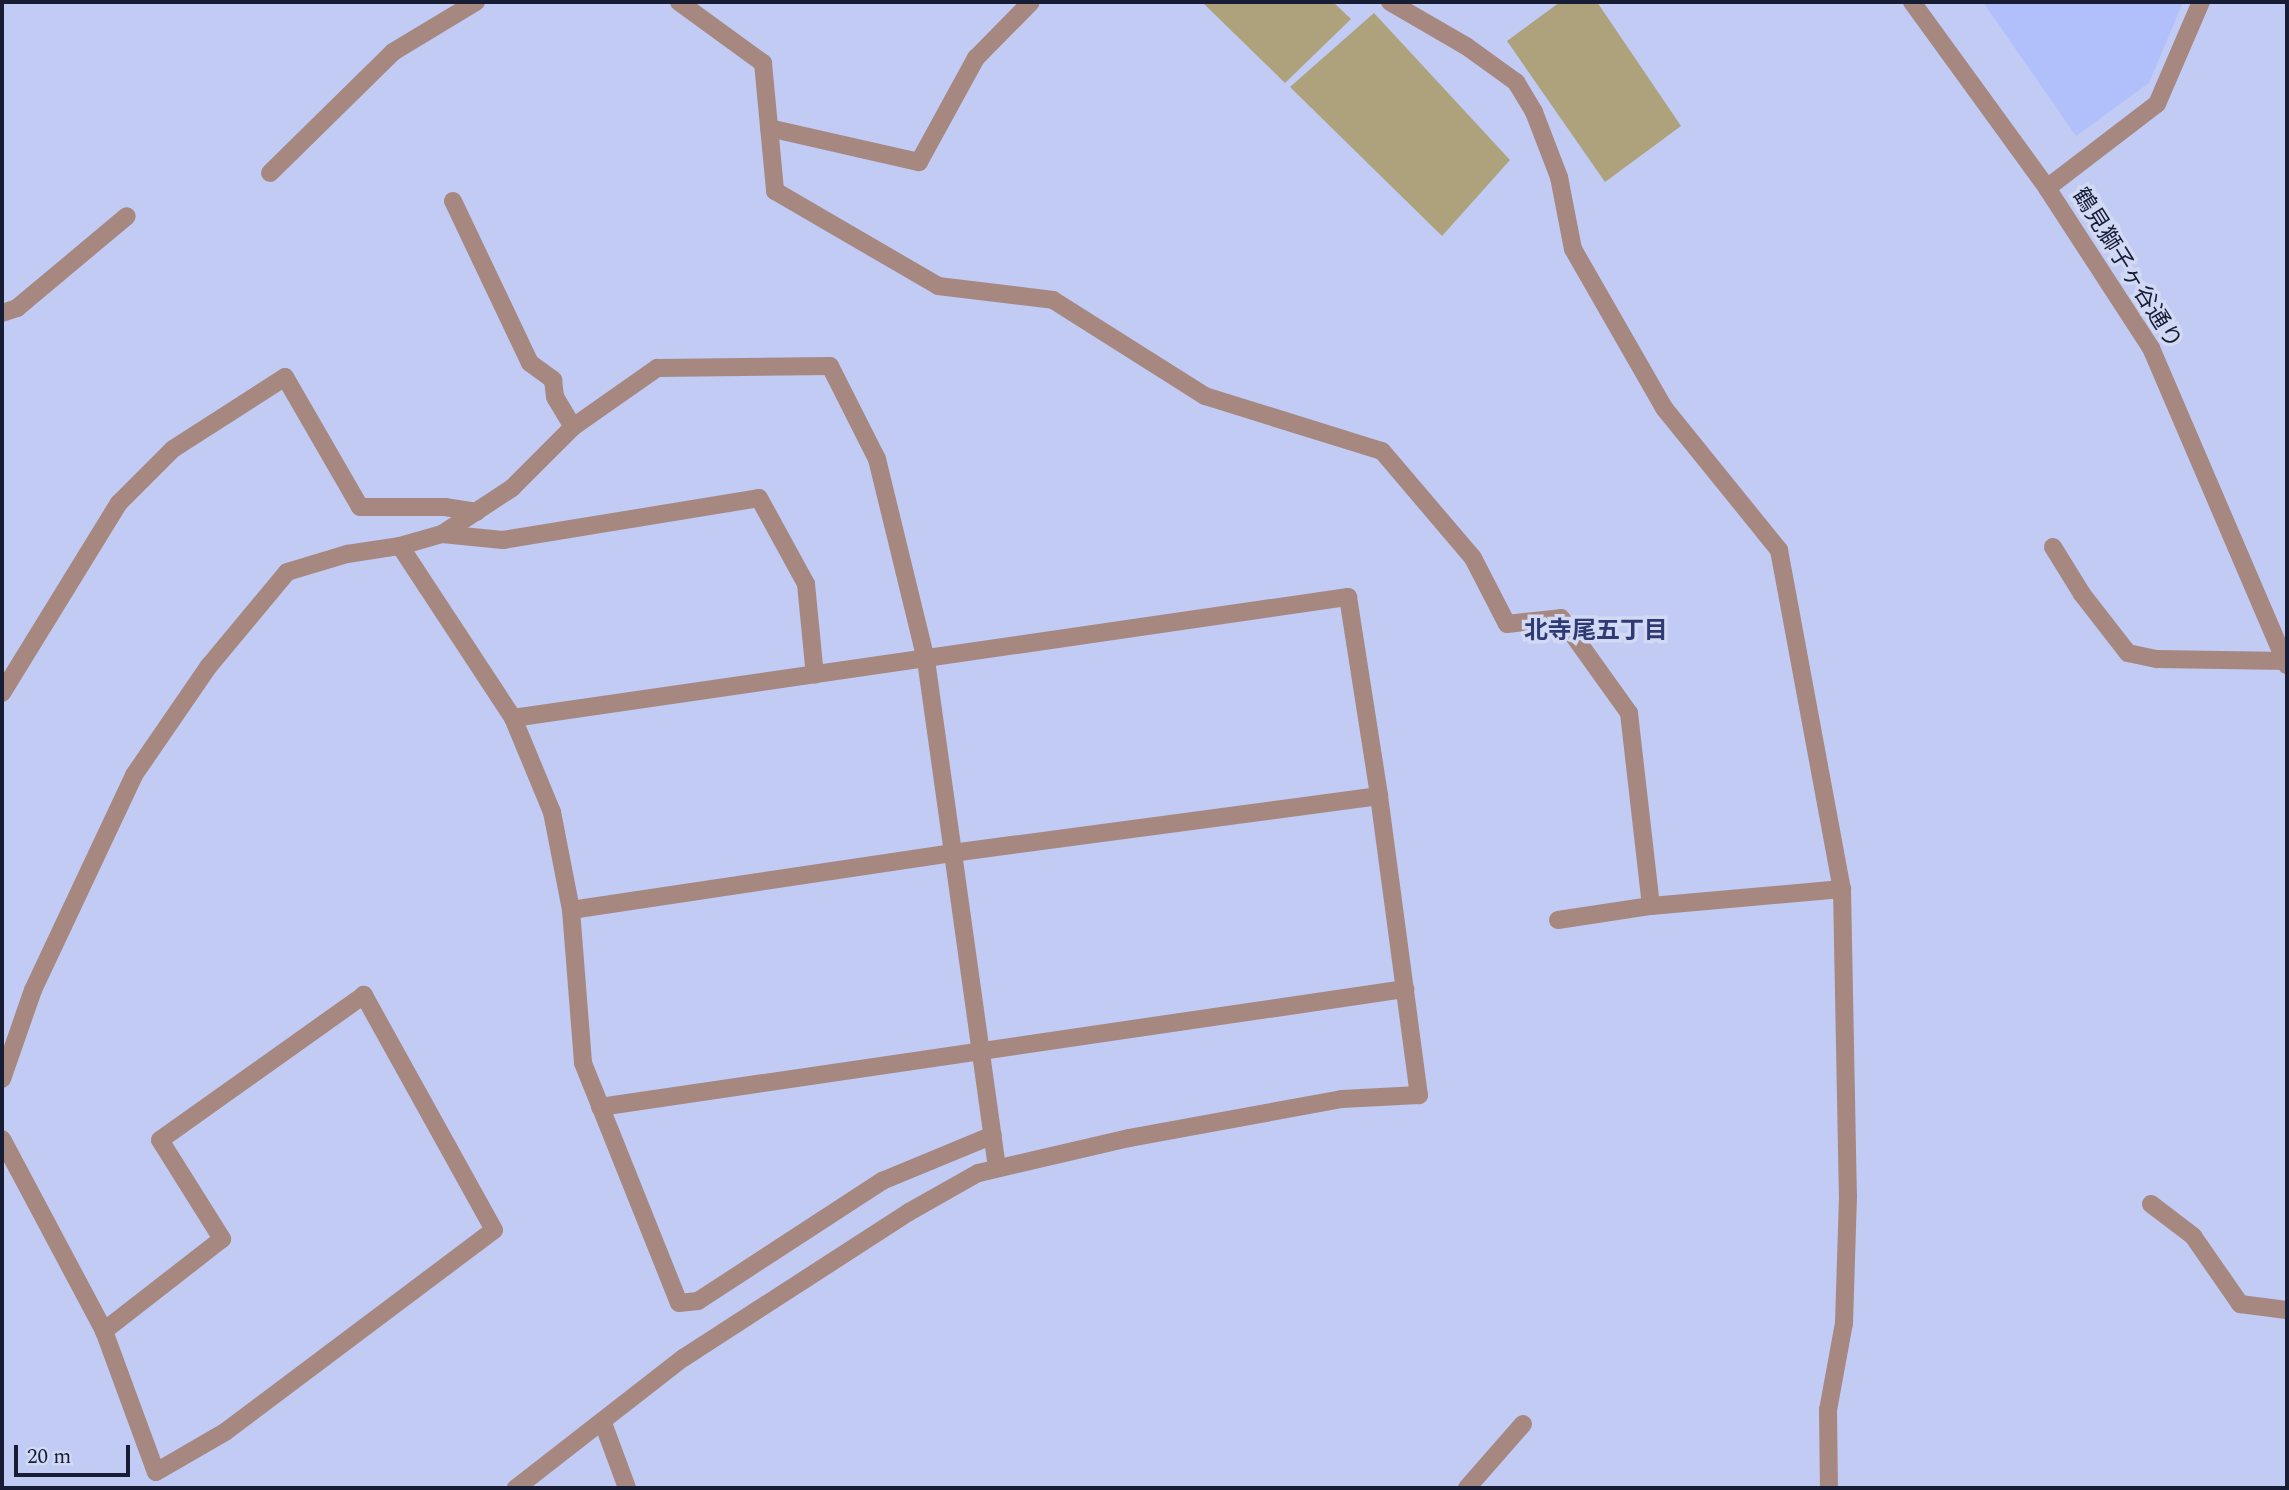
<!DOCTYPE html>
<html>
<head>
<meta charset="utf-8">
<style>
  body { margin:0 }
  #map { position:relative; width:2289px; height:1490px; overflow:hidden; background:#c1cbf3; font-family:Spectral,"Noto Sans JP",serif }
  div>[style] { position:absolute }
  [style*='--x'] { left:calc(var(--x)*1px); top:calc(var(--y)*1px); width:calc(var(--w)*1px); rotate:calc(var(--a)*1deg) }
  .built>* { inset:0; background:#b1c0fa }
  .green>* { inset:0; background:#ada27b }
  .minor>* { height:18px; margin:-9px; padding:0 9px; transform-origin:9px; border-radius:9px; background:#a68881 }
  span { translate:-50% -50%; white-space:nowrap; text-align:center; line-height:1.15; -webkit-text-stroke:7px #d2d9f4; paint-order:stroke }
  .street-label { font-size:23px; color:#181d36 }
  .neighbourhood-label { font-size:24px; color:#303a72; font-weight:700 }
  .frame { position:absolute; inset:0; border:4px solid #181d36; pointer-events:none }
  .scale { position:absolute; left:14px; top:1445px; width:116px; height:32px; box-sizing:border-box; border:4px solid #181d36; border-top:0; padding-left:9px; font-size:21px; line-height:24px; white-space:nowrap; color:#181d36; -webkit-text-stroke:5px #d2d9f4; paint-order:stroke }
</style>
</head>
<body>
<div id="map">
  <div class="built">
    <div style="clip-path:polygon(1983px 2px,2183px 2px,2149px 83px,2076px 136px)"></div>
  </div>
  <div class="green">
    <div style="clip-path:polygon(1202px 2px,1333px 2px,1351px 19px,1285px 83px)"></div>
    <div style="clip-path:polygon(1560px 2px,1597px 2px,1681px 126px,1605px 182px,1507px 41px)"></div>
    <div style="clip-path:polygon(1374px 13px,1510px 160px,1442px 236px,1290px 87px)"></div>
  </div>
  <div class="minor">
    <div style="--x:679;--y:2;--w:104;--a:36"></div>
    <div style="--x:763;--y:63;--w:129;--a:84.6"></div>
    <div style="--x:775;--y:191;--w:189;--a:30.2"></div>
    <div style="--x:938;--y:286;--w:116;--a:6.9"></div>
    <div style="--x:1053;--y:300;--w:180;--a:32.3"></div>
    <div style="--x:1205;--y:396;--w:185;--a:17.3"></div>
    <div style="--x:1382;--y:451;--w:140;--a:49.6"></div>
    <div style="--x:1473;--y:558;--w:74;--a:62.7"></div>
    <div style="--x:1507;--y:624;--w:54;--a:-6.3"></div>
    <div style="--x:1561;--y:618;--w:117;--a:54.4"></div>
    <div style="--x:1629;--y:713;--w:194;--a:83.5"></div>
    <div style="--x:1390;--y:2;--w:88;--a:30.1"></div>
    <div style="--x:1466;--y:46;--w:62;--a:35.8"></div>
    <div style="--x:1516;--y:82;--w:35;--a:59"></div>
    <div style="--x:1534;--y:112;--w:70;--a:69"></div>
    <div style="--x:1559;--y:177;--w:73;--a:79"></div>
    <div style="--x:1573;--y:249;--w:183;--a:60.2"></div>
    <div style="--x:1664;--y:408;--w:183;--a:51"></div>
    <div style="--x:1779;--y:550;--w:345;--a:79.5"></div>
    <div style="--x:1842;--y:889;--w:307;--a:88.9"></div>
    <div style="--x:1848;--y:1196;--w:127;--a:91.8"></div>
    <div style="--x:1844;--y:1323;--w:88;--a:100.4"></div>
    <div style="--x:1828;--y:1410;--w:78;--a:89.3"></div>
    <div style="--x:1912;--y:2;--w:230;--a:54"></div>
    <div style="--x:2047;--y:188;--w:191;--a:57"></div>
    <div style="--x:2151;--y:348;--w:345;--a:66.8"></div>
    <div style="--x:769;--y:128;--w:154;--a:12.8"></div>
    <div style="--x:919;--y:162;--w:119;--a:-61.3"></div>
    <div style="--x:976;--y:58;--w:78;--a:-45.5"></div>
    <div style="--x:270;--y:173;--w:173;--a:-44.5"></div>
    <div style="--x:393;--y:52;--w:97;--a:-31.1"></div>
    <div style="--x:2047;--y:188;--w:138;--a:-37.4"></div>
    <div style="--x:2157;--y:104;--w:111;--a:-66.7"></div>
    <div style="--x:453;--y:201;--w:179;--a:64.6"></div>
    <div style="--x:530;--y:363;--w:29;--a:36"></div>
    <div style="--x:553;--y:380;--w:17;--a:83"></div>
    <div style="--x:555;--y:397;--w:35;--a:59"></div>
    <div style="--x:2;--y:313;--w:16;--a:-18"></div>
    <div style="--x:17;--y:308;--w:143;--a:-39.9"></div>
    <div style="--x:442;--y:534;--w:61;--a:5.6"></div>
    <div style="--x:503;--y:540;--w:259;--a:-9.3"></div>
    <div style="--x:759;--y:498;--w:98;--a:61.3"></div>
    <div style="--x:806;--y:584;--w:91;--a:84.4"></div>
    <div style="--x:400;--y:546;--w:206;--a:56.7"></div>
    <div style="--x:513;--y:718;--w:102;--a:67.5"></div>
    <div style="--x:552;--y:812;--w:100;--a:79"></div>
    <div style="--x:571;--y:910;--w:153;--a:85.5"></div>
    <div style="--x:583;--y:1063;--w:258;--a:68.2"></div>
    <div style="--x:679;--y:1303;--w:19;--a:-6"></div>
    <div style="--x:698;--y:1301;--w:220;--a:-33.1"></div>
    <div style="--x:882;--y:1181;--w:120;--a:-22.5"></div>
    <div style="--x:2053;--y:547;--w:55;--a:58.3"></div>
    <div style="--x:2082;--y:594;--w:75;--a:52.1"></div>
    <div style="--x:2128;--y:653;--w:30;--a:12"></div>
    <div style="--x:2157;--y:659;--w:130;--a:0.9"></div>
    <div style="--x:2;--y:693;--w:223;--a:-58.4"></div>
    <div style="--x:119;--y:503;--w:76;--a:-45"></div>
    <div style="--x:173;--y:449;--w:133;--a:-32.7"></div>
    <div style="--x:285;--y:377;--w:150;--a:60"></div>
    <div style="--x:360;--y:507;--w:85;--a:0"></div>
    <div style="--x:445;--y:507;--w:32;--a:9"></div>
    <div style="--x:513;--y:718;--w:844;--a:-8.25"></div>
    <div style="--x:1348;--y:597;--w:201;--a:81.1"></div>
    <div style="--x:1379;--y:796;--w:302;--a:82.4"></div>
    <div style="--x:1419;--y:1095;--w:77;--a:177"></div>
    <div style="--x:1342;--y:1099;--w:217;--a:169.6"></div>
    <div style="--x:1129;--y:1138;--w:155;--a:166.9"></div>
    <div style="--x:978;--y:1173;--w:79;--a:150.5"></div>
    <div style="--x:909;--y:1212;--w:269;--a:147.1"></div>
    <div style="--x:683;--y:1358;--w:212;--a:142.1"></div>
    <div style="--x:571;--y:910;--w:385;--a:-8.5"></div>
    <div style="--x:952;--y:853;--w:431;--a:-7.6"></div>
    <div style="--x:1558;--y:920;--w:94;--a:-8.6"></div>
    <div style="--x:1651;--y:906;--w:192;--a:-5.1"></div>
    <div style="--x:2;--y:1079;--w:94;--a:-70.8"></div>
    <div style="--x:33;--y:990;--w:238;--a:-64.8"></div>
    <div style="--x:134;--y:775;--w:132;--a:-55.5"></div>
    <div style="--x:209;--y:666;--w:122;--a:-50.3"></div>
    <div style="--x:287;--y:572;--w:63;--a:-16.7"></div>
    <div style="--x:347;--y:554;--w:54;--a:-8.6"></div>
    <div style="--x:400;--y:546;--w:44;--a:-15.9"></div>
    <div style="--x:442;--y:534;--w:84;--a:-33.3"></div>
    <div style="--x:512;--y:488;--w:86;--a:-45"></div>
    <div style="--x:573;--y:427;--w:103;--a:-35.1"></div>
    <div style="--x:657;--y:368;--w:173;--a:-0.7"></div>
    <div style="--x:830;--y:366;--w:104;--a:63.2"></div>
    <div style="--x:877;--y:459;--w:207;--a:76.3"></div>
    <div style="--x:926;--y:660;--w:513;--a:82.04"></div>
    <div style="--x:600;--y:1107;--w:814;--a:-8.34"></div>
    <div style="--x:2;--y:1139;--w:217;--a:62"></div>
    <div style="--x:104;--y:1331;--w:150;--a:69.8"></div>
    <div style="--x:156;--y:1472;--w:80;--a:-30.1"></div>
    <div style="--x:225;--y:1432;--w:336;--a:-36.9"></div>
    <div style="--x:494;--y:1230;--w:269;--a:-119"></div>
    <div style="--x:364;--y:995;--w:250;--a:144.6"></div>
    <div style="--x:160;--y:1140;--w:117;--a:57.9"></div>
    <div style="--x:222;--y:1239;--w:150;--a:142.1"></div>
    <div style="--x:2151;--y:1204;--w:53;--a:37.3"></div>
    <div style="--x:2193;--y:1236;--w:83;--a:55.3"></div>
    <div style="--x:2240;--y:1304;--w:47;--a:7.3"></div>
    <div style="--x:603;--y:1423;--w:69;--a:69.7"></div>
    <div style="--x:1467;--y:1488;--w:85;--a:-48.8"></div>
  </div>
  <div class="street-label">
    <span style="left:2126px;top:269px;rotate:58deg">鶴見獅子ヶ谷通り</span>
  </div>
  <div class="neighbourhood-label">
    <span style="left:1596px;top:632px">北寺尾五丁目</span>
  </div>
  <div class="frame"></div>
  <div class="scale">20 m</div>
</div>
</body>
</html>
